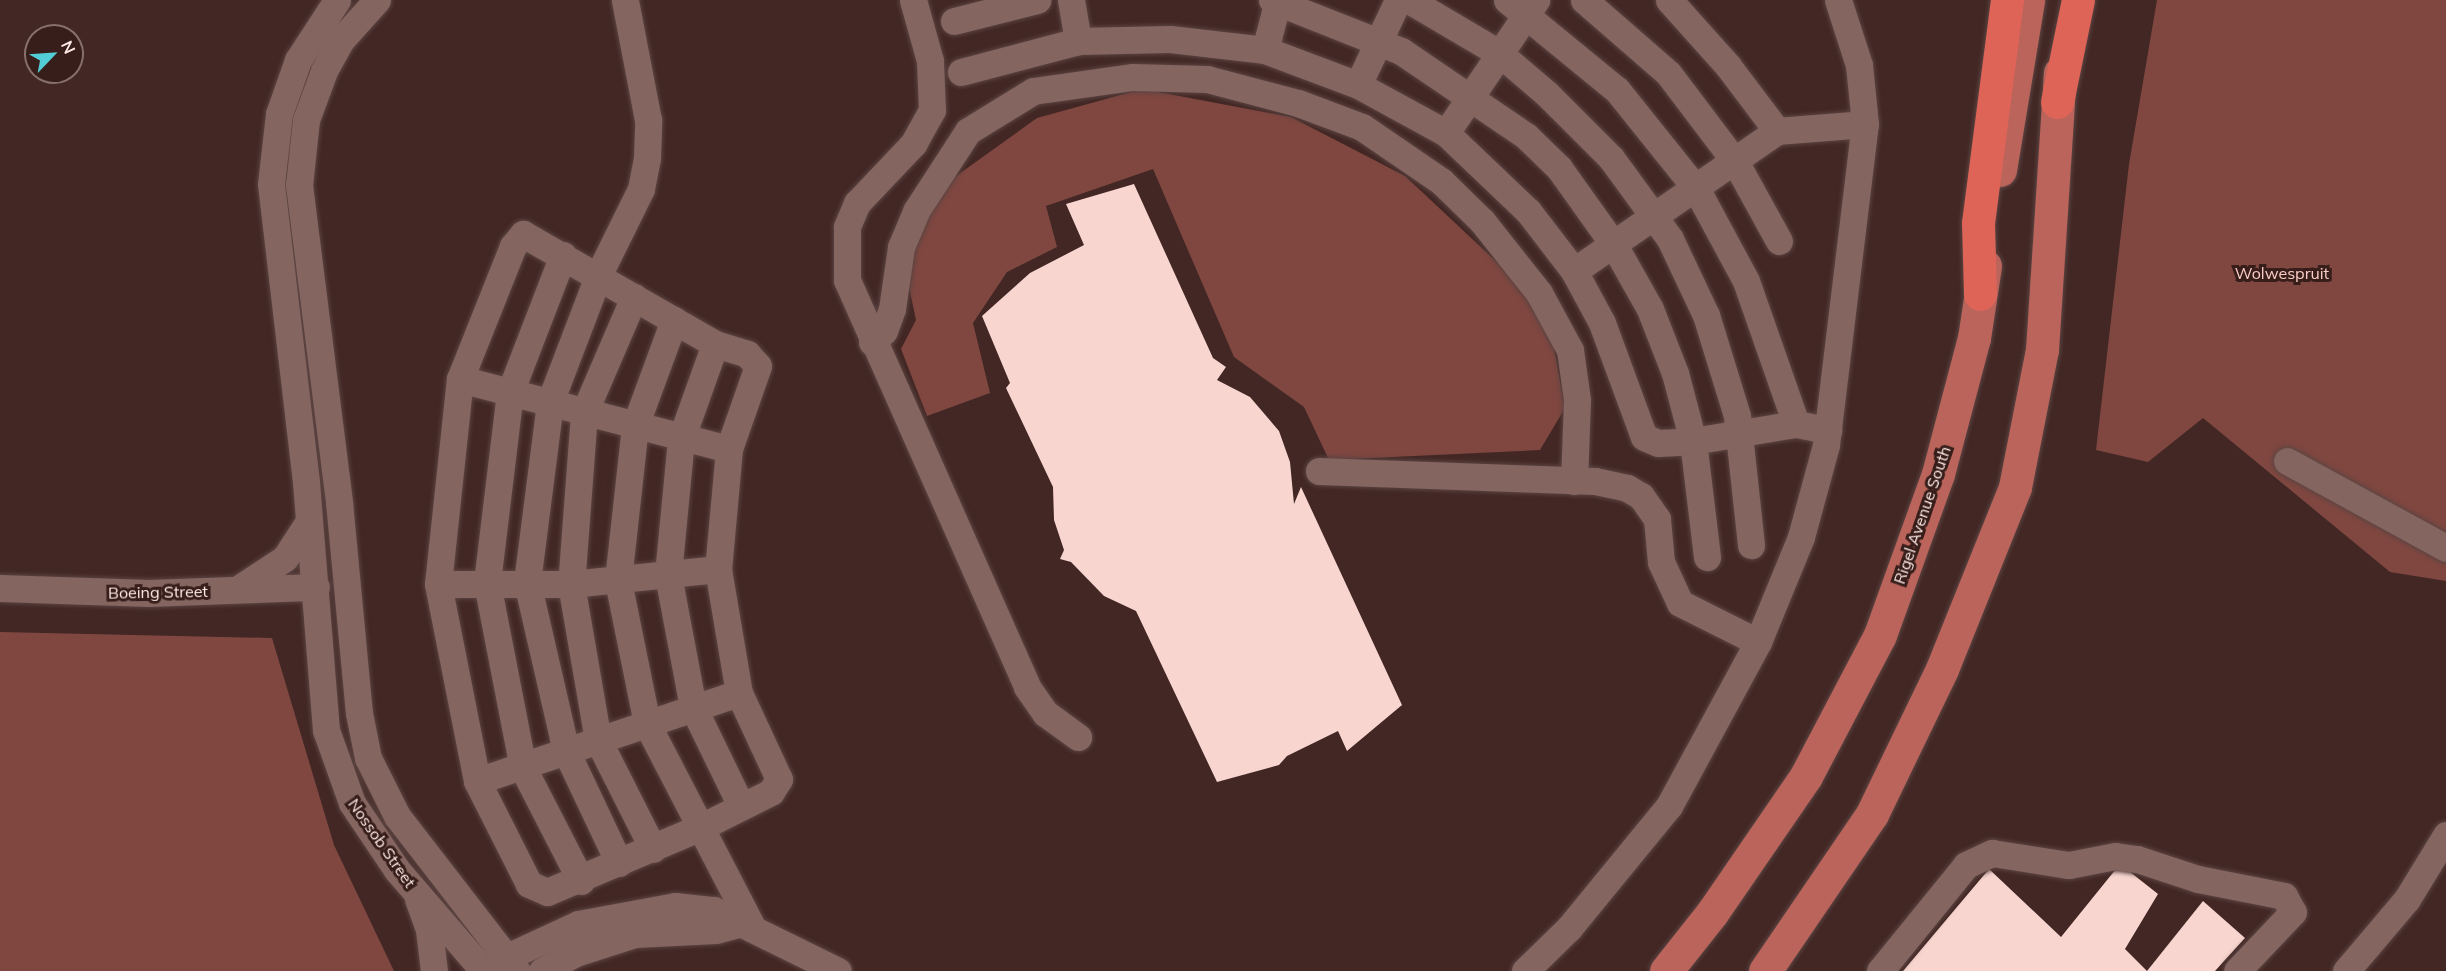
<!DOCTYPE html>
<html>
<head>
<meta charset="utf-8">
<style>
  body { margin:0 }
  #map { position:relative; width:2446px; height:971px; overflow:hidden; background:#422724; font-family:Mulish,sans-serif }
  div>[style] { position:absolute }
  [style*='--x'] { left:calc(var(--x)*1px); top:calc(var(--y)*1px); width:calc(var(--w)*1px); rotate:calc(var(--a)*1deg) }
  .green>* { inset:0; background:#7f4740 }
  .building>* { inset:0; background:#f8d5cf }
  .roads { filter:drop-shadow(0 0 2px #5b4442) drop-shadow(0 0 2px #5b4442) }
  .minor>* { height:27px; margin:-13.5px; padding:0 13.5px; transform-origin:13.5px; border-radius:13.5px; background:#846560 }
  .major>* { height:33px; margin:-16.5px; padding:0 16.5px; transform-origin:16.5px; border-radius:16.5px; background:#ba645b }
  .highway>* { height:33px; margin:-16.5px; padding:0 16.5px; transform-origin:16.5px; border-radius:16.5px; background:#de6458 }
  span { translate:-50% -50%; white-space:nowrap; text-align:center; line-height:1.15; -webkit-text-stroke:6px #381e1a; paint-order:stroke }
  .park-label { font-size:16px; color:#facdc6 }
  .street-label { font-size:16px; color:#feebe8 }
  .north { position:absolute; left:24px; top:24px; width:60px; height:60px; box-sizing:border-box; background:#381e1a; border:2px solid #87706c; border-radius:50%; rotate:65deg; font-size:16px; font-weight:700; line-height:24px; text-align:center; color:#feebe8 }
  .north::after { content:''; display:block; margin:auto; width:21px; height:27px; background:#52ccd5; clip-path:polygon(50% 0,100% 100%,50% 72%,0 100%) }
</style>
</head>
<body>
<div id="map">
  <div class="green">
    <div style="clip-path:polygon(2157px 0,2446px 0,2446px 581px,2390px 572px,2203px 418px,2148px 462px,2096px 450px,2129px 164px)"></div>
    <div style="clip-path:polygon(1142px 89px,1291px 117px,1405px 176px,1515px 279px,1551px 332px,1565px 408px,1540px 450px,1329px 460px,1304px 407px,1234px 357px,1153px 169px,1046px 206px,1057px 247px,1007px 272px,973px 323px,990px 393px,927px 416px,901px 349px,916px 320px,903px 259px,952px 179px,1037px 118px)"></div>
    <div style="clip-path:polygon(0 632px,272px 638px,334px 845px,394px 971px,0 971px)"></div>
  </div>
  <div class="building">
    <div style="clip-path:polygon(1134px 184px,1213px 358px,1226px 367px,1217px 380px,1250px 397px,1279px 431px,1290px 462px,1294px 504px,1301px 487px,1402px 705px,1347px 751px,1338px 731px,1287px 756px,1279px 765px,1217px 782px,1136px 611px,1104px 596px,1071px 562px,1060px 559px,1064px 550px,1054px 520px,1053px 487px,1006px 388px,1010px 383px,982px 316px,1030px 273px,1084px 245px,1066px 204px)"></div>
    <div style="clip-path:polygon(2120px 864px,2158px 894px,2125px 949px,2147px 971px,1903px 971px,1989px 869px,2061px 937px)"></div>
    <div style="clip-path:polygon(2203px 901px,2245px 938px,2215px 971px,2147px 971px)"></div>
  </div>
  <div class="roads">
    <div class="minor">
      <div style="--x:337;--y:0;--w:72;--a:123"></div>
      <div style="--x:298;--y:60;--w:57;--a:109.4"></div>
      <div style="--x:279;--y:114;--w:70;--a:96.5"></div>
      <div style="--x:271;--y:184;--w:300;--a:83.3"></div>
      <div style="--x:306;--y:482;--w:249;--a:85.4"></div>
      <div style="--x:326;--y:730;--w:77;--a:70.4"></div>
      <div style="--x:352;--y:803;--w:81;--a:56.1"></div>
      <div style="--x:397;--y:870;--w:133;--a:49.3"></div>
      <div style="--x:377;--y:0;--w:54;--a:132"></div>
      <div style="--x:341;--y:40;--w:35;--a:119"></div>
      <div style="--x:324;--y:71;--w:52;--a:110.2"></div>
      <div style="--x:306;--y:120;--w:65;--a:96.1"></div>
      <div style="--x:299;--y:185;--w:320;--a:82.8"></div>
      <div style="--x:339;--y:502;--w:212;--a:84.6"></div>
      <div style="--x:359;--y:713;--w:46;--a:78.7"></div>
      <div style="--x:368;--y:758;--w:65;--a:63.4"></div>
      <div style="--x:397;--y:816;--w:196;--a:52.3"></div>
      <div style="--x:913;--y:0;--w:63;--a:74.4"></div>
      <div style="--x:930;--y:61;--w:49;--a:87.7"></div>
      <div style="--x:932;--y:110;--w:38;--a:119"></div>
      <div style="--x:914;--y:143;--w:83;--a:133.5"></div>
      <div style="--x:857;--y:203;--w:26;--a:113"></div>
      <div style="--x:847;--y:227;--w:53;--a:90"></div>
      <div style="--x:847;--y:280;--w:445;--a:66.1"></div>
      <div style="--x:1027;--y:687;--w:32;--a:55"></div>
      <div style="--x:1045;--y:713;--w:41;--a:36"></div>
      <div style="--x:1071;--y:0;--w:42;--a:80.3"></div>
      <div style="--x:1272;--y:0;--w:139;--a:21.6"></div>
      <div style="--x:1401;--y:51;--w:151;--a:34.2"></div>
      <div style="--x:1526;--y:136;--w:46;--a:44.1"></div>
      <div style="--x:1559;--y:168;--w:95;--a:54.5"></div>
      <div style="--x:1614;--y:245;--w:73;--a:60.6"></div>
      <div style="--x:1650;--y:309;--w:69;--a:68.7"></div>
      <div style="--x:1675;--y:373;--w:70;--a:75.2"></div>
      <div style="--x:1693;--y:441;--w:117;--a:83.1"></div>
      <div style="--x:1409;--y:0;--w:104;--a:30.5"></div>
      <div style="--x:1499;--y:53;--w:62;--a:40.4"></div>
      <div style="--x:1546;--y:93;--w:92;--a:45"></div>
      <div style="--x:1611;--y:158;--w:100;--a:53.9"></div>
      <div style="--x:1670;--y:239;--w:84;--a:64.7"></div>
      <div style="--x:1706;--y:315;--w:106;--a:72.9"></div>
      <div style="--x:1737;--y:416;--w:130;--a:83.8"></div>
      <div style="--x:1507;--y:0;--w:142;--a:39.3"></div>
      <div style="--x:1617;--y:90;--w:128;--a:51.3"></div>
      <div style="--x:1697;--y:190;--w:103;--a:61.7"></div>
      <div style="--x:1746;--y:281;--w:151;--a:70.7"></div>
      <div style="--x:1584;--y:0;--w:111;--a:41"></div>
      <div style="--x:1668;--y:73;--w:113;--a:52.9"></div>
      <div style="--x:1736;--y:163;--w:89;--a:61.1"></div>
      <div style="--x:1669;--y:0;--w:89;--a:48.2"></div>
      <div style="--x:1728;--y:66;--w:81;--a:53"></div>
      <div style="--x:954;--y:21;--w:86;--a:-14.2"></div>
      <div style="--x:1265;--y:50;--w:52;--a:-75.4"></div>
      <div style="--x:961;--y:72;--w:121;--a:-14.8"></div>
      <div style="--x:1078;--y:41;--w:92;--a:-1.2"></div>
      <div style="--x:1170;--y:39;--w:96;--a:6.6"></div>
      <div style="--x:1265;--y:50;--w:99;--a:20.6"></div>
      <div style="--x:1358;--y:85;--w:100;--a:28.6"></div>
      <div style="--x:1446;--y:133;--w:113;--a:43.6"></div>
      <div style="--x:1528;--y:211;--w:76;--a:52.5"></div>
      <div style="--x:1574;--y:271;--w:59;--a:61.7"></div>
      <div style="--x:1602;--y:323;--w:121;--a:69.8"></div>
      <div style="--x:1644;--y:437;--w:15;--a:23"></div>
      <div style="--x:1658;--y:443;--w:35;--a:-3"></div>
      <div style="--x:1693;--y:441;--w:104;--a:-9.4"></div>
      <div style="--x:1796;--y:424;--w:33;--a:11"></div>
      <div style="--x:1358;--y:85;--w:94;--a:-64.8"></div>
      <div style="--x:1446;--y:133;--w:161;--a:-55.9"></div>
      <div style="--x:523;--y:234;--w:221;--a:29.8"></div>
      <div style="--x:715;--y:344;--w:34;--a:17"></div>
      <div style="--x:747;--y:354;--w:16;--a:47"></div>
      <div style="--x:758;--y:366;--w:88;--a:109.3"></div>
      <div style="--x:729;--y:449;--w:121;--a:95.2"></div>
      <div style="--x:718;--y:569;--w:126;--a:80.4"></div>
      <div style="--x:739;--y:693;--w:95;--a:65.1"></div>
      <div style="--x:779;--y:779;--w:15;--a:122"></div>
      <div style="--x:771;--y:792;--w:78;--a:153.4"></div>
      <div style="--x:701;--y:827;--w:167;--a:157.1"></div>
      <div style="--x:547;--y:892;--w:20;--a:-156"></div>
      <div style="--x:529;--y:884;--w:115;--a:-116.8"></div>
      <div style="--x:477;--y:781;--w:201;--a:-101.2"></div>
      <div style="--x:438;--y:584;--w:206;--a:-83.9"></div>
      <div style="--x:460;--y:379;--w:143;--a:-68.3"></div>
      <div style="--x:513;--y:246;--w:16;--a:-50"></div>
      <div style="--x:563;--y:255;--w:147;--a:111.1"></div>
      <div style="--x:510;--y:392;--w:192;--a:96.9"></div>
      <div style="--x:487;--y:583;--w:188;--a:79"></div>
      <div style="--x:523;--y:768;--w:127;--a:62.8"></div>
      <div style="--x:1574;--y:271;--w:247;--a:-34.6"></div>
      <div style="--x:1777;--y:131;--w:88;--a:-4.5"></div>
      <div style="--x:634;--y:297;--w:126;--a:113.3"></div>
      <div style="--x:584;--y:413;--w:171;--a:94.3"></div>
      <div style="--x:571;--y:584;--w:158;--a:80.2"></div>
      <div style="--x:598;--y:740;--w:122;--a:63.2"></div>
      <div style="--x:674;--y:320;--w:113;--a:110.2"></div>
      <div style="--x:635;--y:426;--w:156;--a:96.3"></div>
      <div style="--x:618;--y:581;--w:146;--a:78.5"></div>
      <div style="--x:647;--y:724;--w:226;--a:62.6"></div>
      <div style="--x:872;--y:342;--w:16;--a:-43"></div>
      <div style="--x:884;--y:331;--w:23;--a:-70"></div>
      <div style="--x:892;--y:309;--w:63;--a:-81.7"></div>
      <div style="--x:901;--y:247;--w:39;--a:-67"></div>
      <div style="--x:916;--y:211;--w:95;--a:-57"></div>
      <div style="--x:968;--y:131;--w:76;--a:-31.6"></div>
      <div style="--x:1033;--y:91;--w:101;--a:-8"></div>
      <div style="--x:1133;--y:77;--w:74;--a:1.5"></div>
      <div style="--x:1207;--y:79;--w:94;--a:14.8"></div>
      <div style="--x:1298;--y:103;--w:68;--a:20.6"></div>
      <div style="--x:1362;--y:127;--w:96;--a:34.4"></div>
      <div style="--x:1441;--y:181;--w:57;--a:44.3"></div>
      <div style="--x:1482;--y:221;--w:92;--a:51.6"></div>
      <div style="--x:1539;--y:293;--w:65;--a:61.5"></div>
      <div style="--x:1570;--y:350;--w:50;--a:82"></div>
      <div style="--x:1577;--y:400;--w:81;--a:92.1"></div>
      <div style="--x:715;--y:344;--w:101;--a:109.7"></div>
      <div style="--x:681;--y:439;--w:137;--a:95.5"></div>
      <div style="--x:668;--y:575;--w:134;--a:79.3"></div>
      <div style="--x:693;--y:707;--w:108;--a:64.1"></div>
      <div style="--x:460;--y:379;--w:278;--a:14.6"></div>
      <div style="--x:2287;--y:461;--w:181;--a:28.7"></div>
      <div style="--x:1319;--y:471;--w:276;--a:2.1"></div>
      <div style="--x:1595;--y:481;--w:33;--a:12"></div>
      <div style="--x:1627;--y:488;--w:16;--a:30"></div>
      <div style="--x:1641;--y:496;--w:28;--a:55"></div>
      <div style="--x:1657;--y:519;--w:43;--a:84.7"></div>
      <div style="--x:1661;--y:562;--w:45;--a:65.1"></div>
      <div style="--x:1680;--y:603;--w:87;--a:26.6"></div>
      <div style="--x:438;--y:584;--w:133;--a:0"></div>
      <div style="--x:571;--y:584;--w:148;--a:-5.8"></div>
      <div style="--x:0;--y:588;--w:149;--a:1.9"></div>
      <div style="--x:149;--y:593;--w:167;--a:-2.1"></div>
      <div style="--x:238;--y:589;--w:56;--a:-33.4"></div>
      <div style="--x:285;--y:558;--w:44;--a:-57"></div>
      <div style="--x:477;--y:781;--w:276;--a:-18.6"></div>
      <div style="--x:619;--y:863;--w:124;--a:-115.3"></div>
      <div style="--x:566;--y:751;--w:173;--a:-103"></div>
      <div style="--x:527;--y:582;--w:181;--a:-82.7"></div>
      <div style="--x:550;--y:402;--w:135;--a:-69.1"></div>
      <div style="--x:598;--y:276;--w:97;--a:-63.7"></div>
      <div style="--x:641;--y:189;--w:32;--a:-79"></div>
      <div style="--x:647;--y:158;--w:38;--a:-88"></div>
      <div style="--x:648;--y:120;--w:122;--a:-100.9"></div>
      <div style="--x:418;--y:899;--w:33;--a:70"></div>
      <div style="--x:429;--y:930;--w:41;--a:83"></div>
      <div style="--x:494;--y:970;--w:18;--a:-45"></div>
      <div style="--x:507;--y:957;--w:78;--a:-24.9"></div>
      <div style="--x:578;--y:924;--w:99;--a:-10.5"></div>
      <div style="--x:675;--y:906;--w:39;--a:6"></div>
      <div style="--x:714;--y:910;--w:138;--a:26.2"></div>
      <div style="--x:542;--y:971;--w:38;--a:-28"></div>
      <div style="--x:576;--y:953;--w:62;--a:-17.9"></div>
      <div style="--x:635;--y:934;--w:81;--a:-2.8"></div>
      <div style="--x:716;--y:930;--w:27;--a:-15"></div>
      <div style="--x:1525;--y:971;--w:62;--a:-44.3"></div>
      <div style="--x:1569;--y:928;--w:158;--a:-50.7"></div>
      <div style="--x:1669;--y:806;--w:187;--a:-61.5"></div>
      <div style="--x:1758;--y:642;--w:113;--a:-67.7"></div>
      <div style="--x:1801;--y:537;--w:95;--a:-74.8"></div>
      <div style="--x:1826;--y:445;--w:323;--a:-83.1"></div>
      <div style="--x:1865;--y:124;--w:59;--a:-95.8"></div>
      <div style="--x:1859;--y:65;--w:68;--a:-107.9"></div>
      <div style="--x:1880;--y:971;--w:136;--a:-50.9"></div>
      <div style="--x:1966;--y:865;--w:29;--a:-25"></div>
      <div style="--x:1992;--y:853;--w:78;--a:8.9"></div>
      <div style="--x:2069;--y:865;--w:47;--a:-11.1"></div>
      <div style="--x:2115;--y:856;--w:22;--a:8"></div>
      <div style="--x:2137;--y:859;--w:64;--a:18.2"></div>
      <div style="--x:2198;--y:879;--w:88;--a:11.2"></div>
      <div style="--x:2284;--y:896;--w:18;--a:61"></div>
      <div style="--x:2293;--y:912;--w:81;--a:133.5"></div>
      <div style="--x:2346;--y:971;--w:94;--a:-49.7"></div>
      <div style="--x:2407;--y:899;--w:75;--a:-58.6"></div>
    </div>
    <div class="major">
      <div style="--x:2000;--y:170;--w:172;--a:-80.6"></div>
      <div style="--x:1666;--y:971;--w:74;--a:-51.6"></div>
      <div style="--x:1712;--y:913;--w:166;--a:-55.5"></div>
      <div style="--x:1806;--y:776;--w:159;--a:-62.3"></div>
      <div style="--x:1880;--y:635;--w:171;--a:-70.2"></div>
      <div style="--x:1938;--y:474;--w:141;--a:-75.2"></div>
      <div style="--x:1974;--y:338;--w:73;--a:-81.3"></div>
      <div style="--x:1765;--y:971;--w:190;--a:-55.7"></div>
      <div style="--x:1872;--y:814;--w:161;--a:-64.2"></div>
      <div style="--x:1942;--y:669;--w:196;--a:-68.1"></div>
      <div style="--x:2015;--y:487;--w:140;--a:-78.9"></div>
      <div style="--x:2042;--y:350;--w:278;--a:-86.3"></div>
    </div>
    <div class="highway">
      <div style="--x:2057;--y:102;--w:104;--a:-78.4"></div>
      <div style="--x:1980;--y:294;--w:71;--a:-91.6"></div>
      <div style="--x:1978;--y:223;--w:225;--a:-82.6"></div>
    </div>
  </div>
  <div class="park-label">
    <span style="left:2282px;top:273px">Wolwespruit</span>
  </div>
  <div class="street-label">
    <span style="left:1922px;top:515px;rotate:-71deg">Rigel Avenue South</span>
    <span style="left:158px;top:592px;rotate:-1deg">Boeing Street</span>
    <span style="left:382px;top:843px;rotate:55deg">Nossob Street</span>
  </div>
  <div class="north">N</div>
</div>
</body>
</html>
